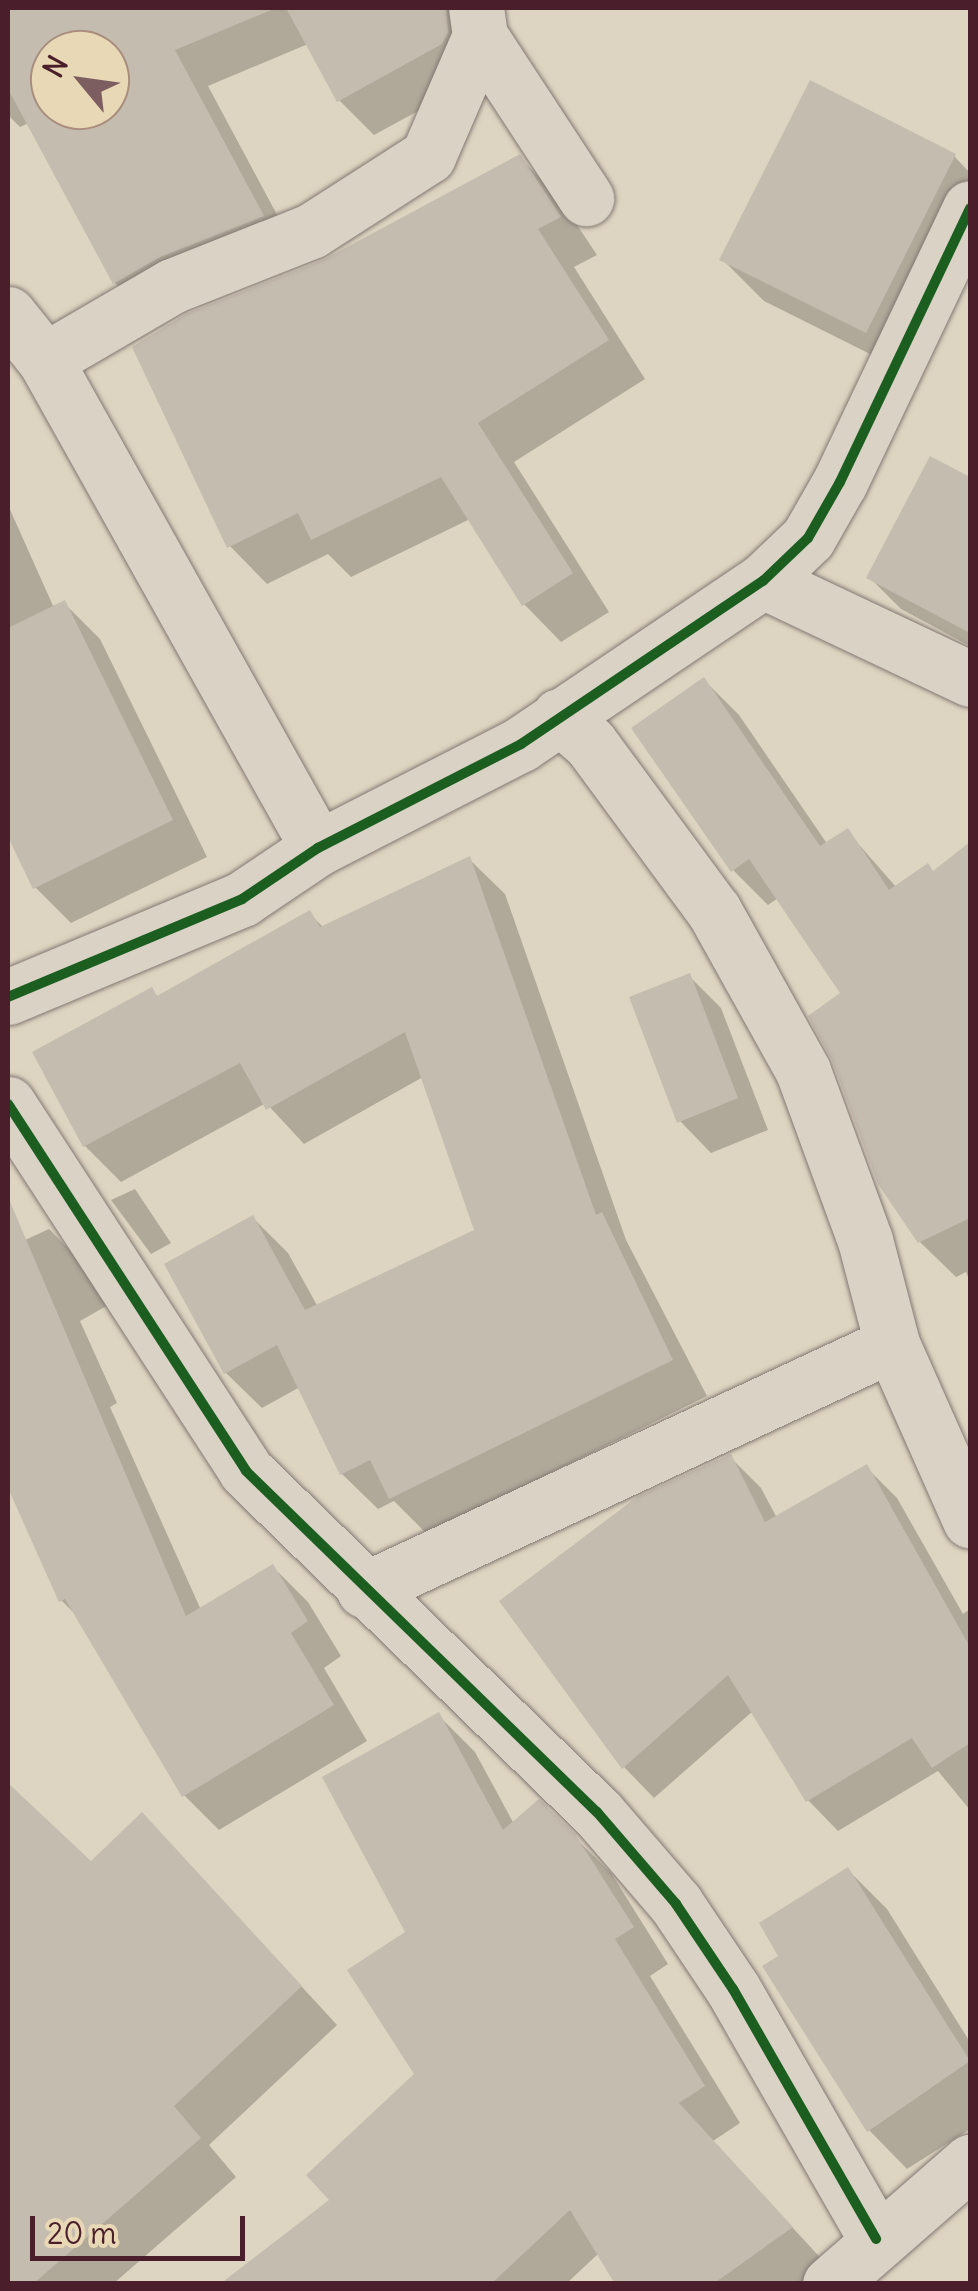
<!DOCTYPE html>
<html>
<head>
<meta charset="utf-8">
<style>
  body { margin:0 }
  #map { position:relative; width:978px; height:2291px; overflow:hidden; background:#ddd4c1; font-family:Delius,sans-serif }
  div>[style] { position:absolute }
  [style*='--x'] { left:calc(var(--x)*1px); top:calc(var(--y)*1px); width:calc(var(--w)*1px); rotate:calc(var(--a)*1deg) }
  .shadow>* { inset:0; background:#0003 }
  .building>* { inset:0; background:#c4bcaf }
  .roads { filter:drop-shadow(0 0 2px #847872) drop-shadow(0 0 2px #847872) }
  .street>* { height:55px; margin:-27.5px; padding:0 27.5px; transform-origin:27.5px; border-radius:27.5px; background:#d9d2c5 }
  .cycleway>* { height:10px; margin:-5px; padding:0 5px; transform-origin:5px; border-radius:5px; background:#1b5e20 }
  span { translate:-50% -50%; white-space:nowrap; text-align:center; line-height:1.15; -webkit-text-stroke:9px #e9d8b5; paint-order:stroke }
  .frame { position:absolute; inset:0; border:10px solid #4a1f2b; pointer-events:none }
  .north { position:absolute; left:30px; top:30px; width:100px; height:100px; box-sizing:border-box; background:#e9d8b5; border:2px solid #a98e7e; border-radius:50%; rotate:299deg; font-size:28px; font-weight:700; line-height:40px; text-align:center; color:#4a1f2b }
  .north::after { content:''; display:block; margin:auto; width:35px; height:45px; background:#7d5e60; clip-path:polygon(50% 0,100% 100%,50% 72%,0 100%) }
  .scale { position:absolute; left:30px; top:2216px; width:215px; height:45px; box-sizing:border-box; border:5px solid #4a1f2b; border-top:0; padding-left:12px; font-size:30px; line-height:35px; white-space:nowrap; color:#4a1f2b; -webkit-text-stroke:8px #e9d8b5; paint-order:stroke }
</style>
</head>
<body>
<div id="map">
  <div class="shadow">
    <div style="clip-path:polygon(evenodd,8px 8px,448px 8px,481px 69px,477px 79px,374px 135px,339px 100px,308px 44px,208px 86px,297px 252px,150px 318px,115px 283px,29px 123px,20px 127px,8px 115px,8px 8px,50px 50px,110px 50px,110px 110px,50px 110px,50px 50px)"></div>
    <div style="clip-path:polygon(954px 156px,970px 173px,970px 249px,908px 373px,764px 301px,722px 259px)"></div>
    <div style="clip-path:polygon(519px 157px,557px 195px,597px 255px,574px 267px,645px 379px,514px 462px,609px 612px,561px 642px,524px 604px,470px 519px,351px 577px,328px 554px,267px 584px,230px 546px,324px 262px)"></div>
    <div style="clip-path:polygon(931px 460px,970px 480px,970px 646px,901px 609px,869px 577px)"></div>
    <div style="clip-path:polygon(8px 505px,54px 608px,64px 603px,100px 639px,207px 857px,71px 923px,35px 887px,8px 831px)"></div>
    <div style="clip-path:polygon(704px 680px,739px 715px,828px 845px,847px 831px,897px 888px,935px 873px,970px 845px,970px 1282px,966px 1272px,956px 1277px,920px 1242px,844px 994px,778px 898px,768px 905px,733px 870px)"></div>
    <div style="clip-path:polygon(469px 859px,505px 894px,626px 1240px,707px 1396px,427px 1534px,394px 1501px,378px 1509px,342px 1474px,300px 1387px,262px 1408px,226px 1373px,253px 1218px,288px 1253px,318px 1307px,477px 1231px,423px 1077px,304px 1144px,266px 1103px,121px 1182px,85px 1146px,36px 1053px,151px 990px,159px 998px,309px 913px,324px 928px)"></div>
    <div style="clip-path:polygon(689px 976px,721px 1008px,768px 1130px,711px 1153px,680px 1121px)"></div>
    <div style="clip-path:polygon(135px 1189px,171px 1243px,151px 1254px,111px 1200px)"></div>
    <div style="clip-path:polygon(49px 1229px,84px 1264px,110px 1304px,80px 1321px,117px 1403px,110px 1407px,201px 1610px,273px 1567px,308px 1602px,341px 1656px,324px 1668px,367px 1741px,219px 1830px,184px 1795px,79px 1618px,61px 1600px,8px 1482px,8px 1232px,14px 1245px)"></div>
    <div style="clip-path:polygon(730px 1457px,761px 1488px,777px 1518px,867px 1468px,897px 1498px,963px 1614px,970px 1609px,970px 1810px,938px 1771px,838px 1831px,808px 1800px,753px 1711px,654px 1798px,624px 1767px)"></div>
    <div style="clip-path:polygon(438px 1715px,475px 1752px,514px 1824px,539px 1802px,611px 1873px,668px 1964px,650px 1976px,740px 2123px,713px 2141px,827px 2265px,799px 2284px,618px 2284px,599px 2253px,566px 2284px,224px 2284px,332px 2200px,417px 2074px,409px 1933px)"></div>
    <div style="clip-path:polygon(8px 1787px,91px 1864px,179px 1853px,337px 2025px,209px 2145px,236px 2177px,113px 2284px,32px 2284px,8px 2255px)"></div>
    <div style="clip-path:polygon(848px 1870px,887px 1909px,970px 2042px,970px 2129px,907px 2169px,869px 2130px,782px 1956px)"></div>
  </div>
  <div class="building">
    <div style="clip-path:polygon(evenodd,8px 8px,276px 8px,175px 50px,264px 216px,160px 257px,113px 284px,8px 89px,8px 8px,50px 50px,110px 50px,110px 110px,50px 110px,50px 50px)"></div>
    <div style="clip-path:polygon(286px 8px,446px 8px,448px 32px,442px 44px,337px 102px)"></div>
    <div style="clip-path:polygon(810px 80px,956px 154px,866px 333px,719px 260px)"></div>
    <div style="clip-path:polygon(520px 154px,561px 217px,538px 229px,609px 340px,478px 423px,573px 573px,522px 606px,441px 477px,311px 540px,298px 513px,227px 548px,132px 347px,186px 314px,323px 260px)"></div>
    <div style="clip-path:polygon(930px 456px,970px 477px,970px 633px,866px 578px)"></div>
    <div style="clip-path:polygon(65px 600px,173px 820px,33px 889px,8px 837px,8px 628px)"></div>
    <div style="clip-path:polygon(704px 677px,820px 846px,848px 828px,889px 890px,928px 863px,933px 871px,970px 842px,970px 1218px,918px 1243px,878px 1184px,832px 1060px,808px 1016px,840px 993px,749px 859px,731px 872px,631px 728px)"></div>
    <div style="clip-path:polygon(470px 856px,596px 1215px,602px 1212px,673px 1360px,389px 1499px,370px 1460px,340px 1475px,277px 1345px,224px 1374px,164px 1264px,253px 1215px,305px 1310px,474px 1230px,405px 1032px,266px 1110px,240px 1063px,83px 1147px,32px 1052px,152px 987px,157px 996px,310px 910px,320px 927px)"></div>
    <div style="clip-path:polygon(690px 973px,738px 1098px,677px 1123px,629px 997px)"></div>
    <div style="clip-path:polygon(8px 1197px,186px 1616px,273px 1564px,308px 1621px,291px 1633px,334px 1705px,182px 1797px,65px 1599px,59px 1602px,8px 1488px)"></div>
    <div style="clip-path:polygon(731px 1454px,765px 1522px,867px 1464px,970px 1647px,970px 1743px,932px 1768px,912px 1738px,806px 1802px,728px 1675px,622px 1769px,499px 1601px,637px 1497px)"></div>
    <div style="clip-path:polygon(439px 1712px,503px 1830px,539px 1799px,575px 1834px,634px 1927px,615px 1939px,705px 2086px,679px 2103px,793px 2227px,713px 2284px,615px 2284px,570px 2210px,491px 2284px,220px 2284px,329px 2200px,306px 2175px,414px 2074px,347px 1970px,405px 1932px,322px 1777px)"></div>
    <div style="clip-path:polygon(8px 1783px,91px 1861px,142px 1812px,302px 1986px,174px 2106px,201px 2138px,33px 2284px,8px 2284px)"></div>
    <div style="clip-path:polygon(848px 1867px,970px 2061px,867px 2132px,762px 1966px,778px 1956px,759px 1923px)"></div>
  </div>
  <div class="roads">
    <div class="street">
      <div style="--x:480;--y:36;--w:194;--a:56.8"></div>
      <div style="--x:8;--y:314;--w:59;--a:51.2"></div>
      <div style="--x:45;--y:360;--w:559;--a:60.78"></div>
      <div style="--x:45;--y:360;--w:147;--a:-30.2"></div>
      <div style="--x:172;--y:286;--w:149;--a:-21.6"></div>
      <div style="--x:311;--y:231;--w:139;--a:-32.7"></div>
      <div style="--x:428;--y:156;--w:131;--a:-66.6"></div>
      <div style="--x:480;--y:36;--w:28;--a:-98"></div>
      <div style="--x:763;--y:581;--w:229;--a:25.3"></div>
      <div style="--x:559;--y:716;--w:41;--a:41.1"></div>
      <div style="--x:590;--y:743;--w:209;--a:53.6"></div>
      <div style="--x:714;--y:911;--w:183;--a:60.9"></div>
      <div style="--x:803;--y:1071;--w:180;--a:69.9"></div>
      <div style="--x:865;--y:1240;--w:107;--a:75.4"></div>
      <div style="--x:892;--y:1344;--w:193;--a:66.1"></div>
      <div style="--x:8;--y:997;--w:254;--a:-22.7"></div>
      <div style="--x:242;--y:899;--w:92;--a:-33.9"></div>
      <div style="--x:318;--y:848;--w:228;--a:-27.1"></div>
      <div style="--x:521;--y:744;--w:292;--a:-34"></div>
      <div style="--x:763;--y:581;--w:62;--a:-43.7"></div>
      <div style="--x:808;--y:538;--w:64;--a:-60.3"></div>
      <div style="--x:840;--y:482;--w:303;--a:-64.6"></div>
      <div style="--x:8;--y:1104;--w:437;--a:57"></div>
      <div style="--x:246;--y:1471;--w:489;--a:44.2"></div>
      <div style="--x:597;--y:1812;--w:121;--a:49.3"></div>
      <div style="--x:676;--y:1904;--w:102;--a:56.2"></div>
      <div style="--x:733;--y:1989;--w:288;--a:60.2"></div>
      <div style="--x:364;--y:1590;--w:582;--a:-24.98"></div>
      <div style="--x:830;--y:2284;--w:186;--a:-41.1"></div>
    </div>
  </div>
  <div class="cycleway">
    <div style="--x:8;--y:997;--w:254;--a:-22.7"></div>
    <div style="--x:242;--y:899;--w:92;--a:-33.9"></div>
    <div style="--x:318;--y:848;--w:228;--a:-27.1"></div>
    <div style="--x:521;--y:744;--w:292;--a:-34"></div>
    <div style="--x:763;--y:581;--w:62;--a:-43.7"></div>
    <div style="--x:808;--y:538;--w:64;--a:-60.3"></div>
    <div style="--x:840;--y:482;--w:303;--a:-64.6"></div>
    <div style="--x:8;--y:1104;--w:437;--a:57"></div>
    <div style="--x:246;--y:1471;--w:489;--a:44.2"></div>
    <div style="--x:597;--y:1812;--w:121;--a:49.3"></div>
    <div style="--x:676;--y:1904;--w:102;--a:56.2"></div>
    <div style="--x:733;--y:1989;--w:288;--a:60.2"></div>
  </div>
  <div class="frame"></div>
  <div class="north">N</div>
  <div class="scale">20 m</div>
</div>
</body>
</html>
